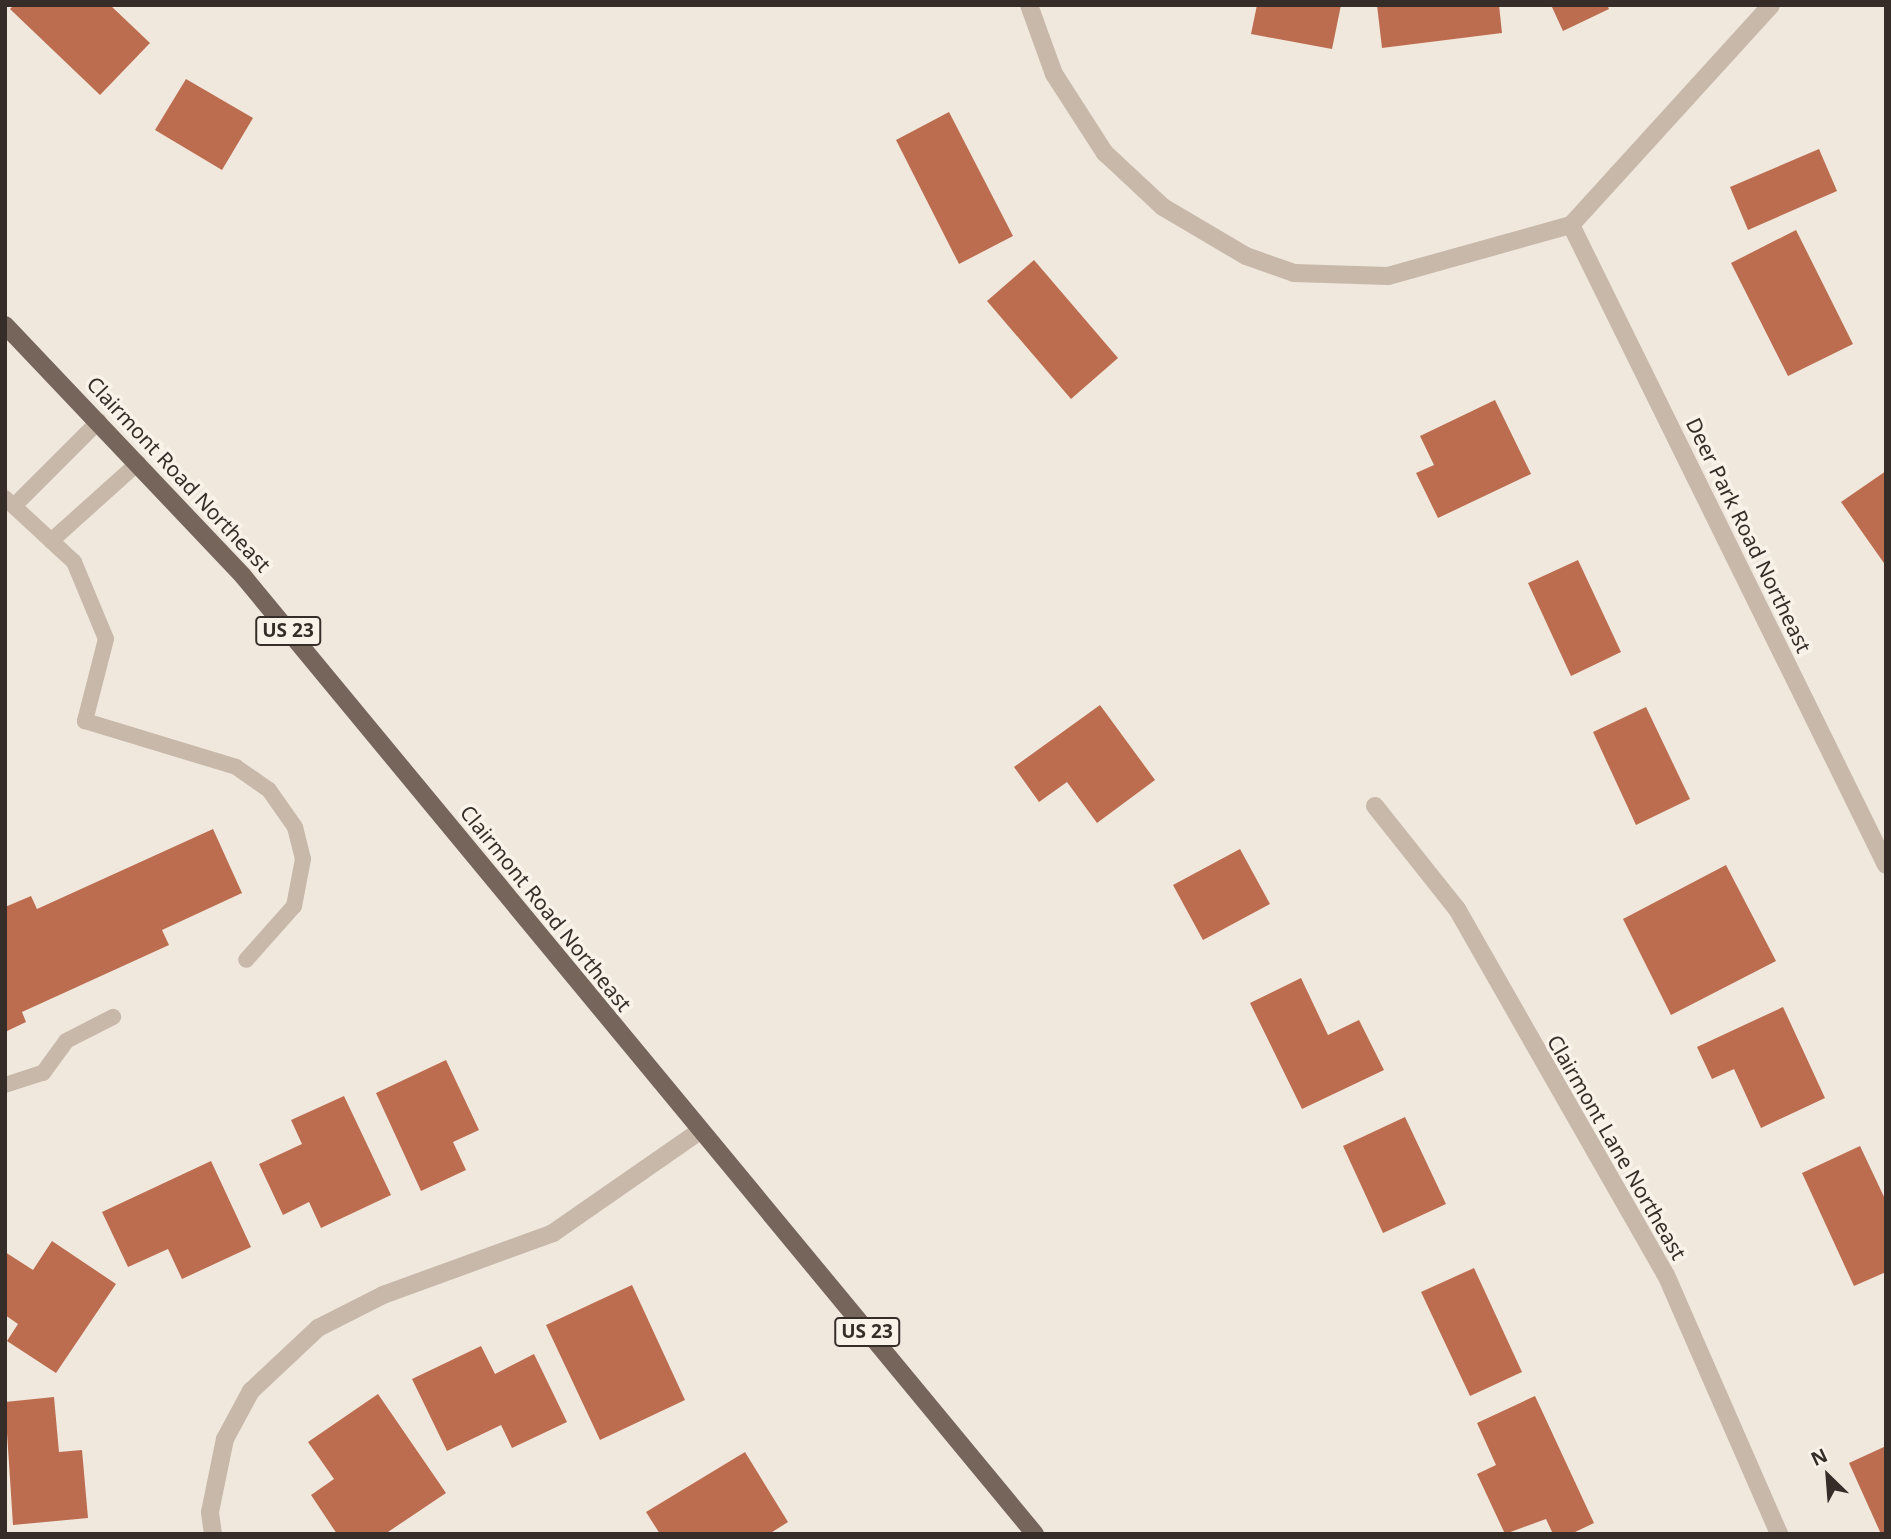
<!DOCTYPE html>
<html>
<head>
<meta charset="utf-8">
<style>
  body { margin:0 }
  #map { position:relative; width:1891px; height:1539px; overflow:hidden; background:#f0e8dd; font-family:"Noto Sans",sans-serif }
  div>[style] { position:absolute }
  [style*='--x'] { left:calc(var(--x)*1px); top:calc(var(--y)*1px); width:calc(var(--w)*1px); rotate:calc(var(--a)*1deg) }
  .building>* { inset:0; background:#bc6d50 }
  .lane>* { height:16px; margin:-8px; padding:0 8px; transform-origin:8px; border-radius:8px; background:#c7b8aa }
  .street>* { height:18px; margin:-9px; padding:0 9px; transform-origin:9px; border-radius:9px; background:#c7b8aa }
  .primary>* { height:18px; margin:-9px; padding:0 9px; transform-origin:9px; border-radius:9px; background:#76655b }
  span { translate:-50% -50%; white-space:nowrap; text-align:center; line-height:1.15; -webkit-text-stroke:7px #f8f2e9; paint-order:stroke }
  .shield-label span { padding:2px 5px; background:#f8f2e9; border:2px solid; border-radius:5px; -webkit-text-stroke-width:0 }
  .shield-label { font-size:19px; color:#362d29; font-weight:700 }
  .street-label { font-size:21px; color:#362d29 }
  .frame { position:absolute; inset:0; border:7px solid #362d29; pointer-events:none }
  .north { position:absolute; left:1793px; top:1441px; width:70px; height:70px; -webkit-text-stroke:5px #f8f2e9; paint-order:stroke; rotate:335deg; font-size:19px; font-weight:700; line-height:28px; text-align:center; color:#362d29 }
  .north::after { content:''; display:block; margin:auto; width:24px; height:32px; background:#362d29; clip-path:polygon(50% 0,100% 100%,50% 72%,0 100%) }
</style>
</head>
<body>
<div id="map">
  <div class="building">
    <div style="clip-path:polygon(14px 5px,110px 5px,150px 43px,100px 95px,10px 9px)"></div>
    <div style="clip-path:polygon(1257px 5px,1341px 5px,1332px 49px,1251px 34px)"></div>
    <div style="clip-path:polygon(1377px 5px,1499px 5px,1502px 33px,1382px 48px)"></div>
    <div style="clip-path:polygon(1551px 5px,1607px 5px,1609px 9px,1563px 31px)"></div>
    <div style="clip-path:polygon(186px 79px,253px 118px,222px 170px,155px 130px)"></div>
    <div style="clip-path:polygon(949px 112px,1013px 236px,959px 264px,896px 140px)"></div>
    <div style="clip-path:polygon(1819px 149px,1837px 191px,1748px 230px,1730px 187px)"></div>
    <div style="clip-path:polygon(1796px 230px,1853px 344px,1788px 376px,1731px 263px)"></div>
    <div style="clip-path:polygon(1034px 260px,1118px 358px,1071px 399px,987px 301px)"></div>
    <div style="clip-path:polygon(1495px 400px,1531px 474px,1438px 518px,1416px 473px,1434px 465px,1420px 436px)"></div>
    <div style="clip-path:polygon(1886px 471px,1886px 566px,1841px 502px)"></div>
    <div style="clip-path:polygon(1578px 560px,1621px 652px,1571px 676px,1528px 583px)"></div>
    <div style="clip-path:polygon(1100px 705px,1155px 780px,1097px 823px,1067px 782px,1039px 802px,1014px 767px)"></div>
    <div style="clip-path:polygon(1646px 707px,1690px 799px,1636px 825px,1593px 732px)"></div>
    <div style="clip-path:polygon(213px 829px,242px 893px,162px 930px,169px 945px,22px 1012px,26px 1022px,5px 1032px,5px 907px,31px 896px,37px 909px)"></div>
    <div style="clip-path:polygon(1240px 849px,1270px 904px,1203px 940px,1173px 885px)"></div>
    <div style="clip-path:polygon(1726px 865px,1776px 961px,1671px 1015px,1623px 919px)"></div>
    <div style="clip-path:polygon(1301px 978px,1328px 1035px,1359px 1020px,1384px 1070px,1302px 1109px,1250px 1003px)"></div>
    <div style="clip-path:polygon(1783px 1007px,1825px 1098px,1761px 1128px,1734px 1069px,1712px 1079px,1697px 1047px)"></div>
    <div style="clip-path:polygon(446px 1060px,479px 1130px,453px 1142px,466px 1170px,421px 1191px,376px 1093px)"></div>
    <div style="clip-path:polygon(344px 1096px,391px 1195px,321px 1228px,309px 1202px,283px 1215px,259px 1164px,302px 1144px,291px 1120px)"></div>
    <div style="clip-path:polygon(1405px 1117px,1446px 1204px,1383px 1233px,1343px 1146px)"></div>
    <div style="clip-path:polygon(1860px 1146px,1886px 1201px,1886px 1272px,1854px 1286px,1802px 1173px)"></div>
    <div style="clip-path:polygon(211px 1161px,251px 1247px,182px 1279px,168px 1249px,128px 1267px,102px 1212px)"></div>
    <div style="clip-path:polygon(52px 1241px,116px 1284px,56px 1373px,7px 1341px,18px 1324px,5px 1315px,5px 1252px,33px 1270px)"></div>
    <div style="clip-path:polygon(1474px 1268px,1522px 1372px,1470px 1396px,1421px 1292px)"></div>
    <div style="clip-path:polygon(632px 1285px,685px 1400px,600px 1440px,546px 1325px)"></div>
    <div style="clip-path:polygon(481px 1346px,495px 1374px,534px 1354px,567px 1422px,512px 1448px,501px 1425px,447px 1451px,412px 1379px)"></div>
    <div style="clip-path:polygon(378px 1394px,446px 1493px,385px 1534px,337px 1534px,311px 1495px,334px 1479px,308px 1442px)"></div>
    <div style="clip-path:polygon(1535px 1396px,1594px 1523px,1571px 1534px,1553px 1534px,1546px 1519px,1505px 1534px,1477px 1474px,1496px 1465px,1477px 1423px)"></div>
    <div style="clip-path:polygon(54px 1397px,59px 1452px,82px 1450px,88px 1518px,13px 1525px,5px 1402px)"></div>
    <div style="clip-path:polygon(1886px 1446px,1886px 1534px,1881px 1534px,1849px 1463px)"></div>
    <div style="clip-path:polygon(745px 1452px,788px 1522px,769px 1534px,660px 1534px,646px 1512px)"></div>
  </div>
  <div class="lane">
    <div style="--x:5;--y:498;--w:94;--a:42.8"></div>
    <div style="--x:74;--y:562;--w:83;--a:67.4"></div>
    <div style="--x:106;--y:639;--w:85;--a:104.4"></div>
    <div style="--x:85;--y:721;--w:158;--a:16.9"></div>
    <div style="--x:236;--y:767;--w:40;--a:34.9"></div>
    <div style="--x:269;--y:790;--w:45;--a:54.9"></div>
    <div style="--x:295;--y:827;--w:33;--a:76"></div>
    <div style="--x:303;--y:859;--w:48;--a:100.8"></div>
    <div style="--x:294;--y:906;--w:72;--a:131.6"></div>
    <div style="--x:14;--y:506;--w:120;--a:-45"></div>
    <div style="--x:51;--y:541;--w:117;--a:-41.9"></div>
    <div style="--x:5;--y:1085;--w:40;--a:-18"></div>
    <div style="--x:43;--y:1073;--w:39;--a:-54"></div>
    <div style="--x:66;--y:1041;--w:53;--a:-27.1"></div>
  </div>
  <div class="street">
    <div style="--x:1029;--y:5;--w:73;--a:70.1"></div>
    <div style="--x:1054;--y:74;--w:94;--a:57.2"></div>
    <div style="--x:1105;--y:153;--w:79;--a:43"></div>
    <div style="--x:1163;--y:207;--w:96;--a:30.6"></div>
    <div style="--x:1246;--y:256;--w:51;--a:19.5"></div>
    <div style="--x:1294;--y:273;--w:94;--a:1.8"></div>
    <div style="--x:1388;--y:276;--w:190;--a:-15.6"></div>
    <div style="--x:1571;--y:225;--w:297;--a:-47.7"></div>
    <div style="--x:1571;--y:225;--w:713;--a:63.79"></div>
    <div style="--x:1375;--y:806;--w:132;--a:51.5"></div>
    <div style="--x:1457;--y:909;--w:421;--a:60.3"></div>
    <div style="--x:1666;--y:1275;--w:283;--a:66.4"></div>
    <div style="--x:213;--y:1534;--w:22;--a:-98"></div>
    <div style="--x:210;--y:1512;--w:75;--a:-78.4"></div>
    <div style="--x:225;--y:1439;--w:55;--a:-61.6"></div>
    <div style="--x:251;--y:1391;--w:92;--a:-43.2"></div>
    <div style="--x:318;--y:1328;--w:73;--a:-26.9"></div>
    <div style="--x:383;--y:1295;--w:181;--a:-20"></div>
    <div style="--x:553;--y:1233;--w:179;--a:-34.8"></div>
  </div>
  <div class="primary">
    <div style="--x:5;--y:325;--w:346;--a:46.5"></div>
    <div style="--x:243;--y:576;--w:1243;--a:50.42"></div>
  </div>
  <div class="shield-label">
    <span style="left:288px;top:631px">US 23</span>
    <span style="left:867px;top:1332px">US 23</span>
  </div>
  <div class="street-label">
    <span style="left:179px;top:474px;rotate:47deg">Clairmont Road Northeast</span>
    <span style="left:1749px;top:535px;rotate:64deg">Deer Park Road Northeast</span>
    <span style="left:546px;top:908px;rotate:51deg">Clairmont Road Northeast</span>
    <span style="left:1617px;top:1147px;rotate:60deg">Clairmont Lane Northeast</span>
  </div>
  <div class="frame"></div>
  <div class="north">N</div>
</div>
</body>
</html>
